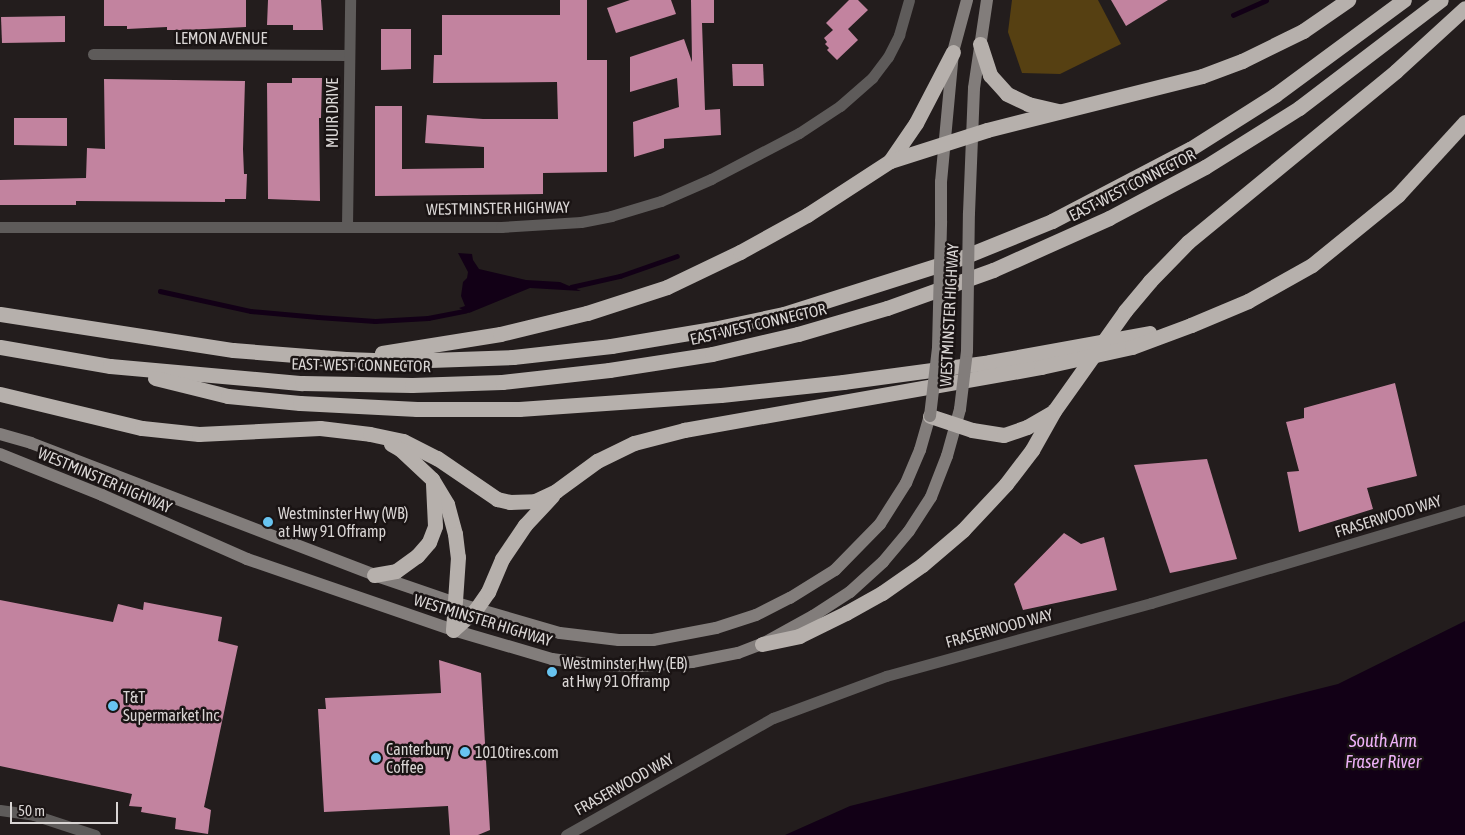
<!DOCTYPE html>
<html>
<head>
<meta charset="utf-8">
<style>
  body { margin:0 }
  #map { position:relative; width:1465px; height:835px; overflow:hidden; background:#231d1d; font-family:"Asap Condensed",sans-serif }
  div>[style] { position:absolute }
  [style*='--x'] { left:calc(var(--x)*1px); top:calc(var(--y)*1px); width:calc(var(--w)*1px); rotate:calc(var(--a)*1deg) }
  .forest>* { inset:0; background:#564012 }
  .water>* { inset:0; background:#120016 }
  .stream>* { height:4.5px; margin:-2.25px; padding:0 2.25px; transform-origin:2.25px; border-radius:2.25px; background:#120016 }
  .building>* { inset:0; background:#c2839f }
  .street>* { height:11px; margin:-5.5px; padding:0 5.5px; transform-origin:5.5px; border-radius:5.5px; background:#5e5b5a }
  .secondary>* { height:12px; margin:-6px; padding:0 6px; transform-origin:6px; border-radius:6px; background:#827d7b }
  .highway>* { height:15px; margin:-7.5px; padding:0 7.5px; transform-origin:7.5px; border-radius:7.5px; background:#b6b0ac }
  .secondary-bridge>* { height:12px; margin:-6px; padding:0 6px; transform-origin:6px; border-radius:6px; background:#827d7b }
  .highway-bridge>* { height:15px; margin:-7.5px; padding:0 7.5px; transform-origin:7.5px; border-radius:7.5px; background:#b6b0ac }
  .dots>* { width:14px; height:14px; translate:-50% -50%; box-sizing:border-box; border:2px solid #1a1414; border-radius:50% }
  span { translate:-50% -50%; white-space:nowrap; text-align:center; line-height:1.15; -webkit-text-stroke:5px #1a1414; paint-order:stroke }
  .street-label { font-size:16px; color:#d9d5d4 }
  .poi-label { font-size:16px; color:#d9d5d4 }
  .left { translate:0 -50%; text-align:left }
  .water-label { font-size:18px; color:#edb1f7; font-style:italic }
  .scale { position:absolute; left:10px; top:802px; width:108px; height:22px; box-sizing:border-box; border:2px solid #d9d5d4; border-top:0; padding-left:6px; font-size:15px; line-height:18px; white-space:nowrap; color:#d9d5d4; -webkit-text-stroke:4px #1a1414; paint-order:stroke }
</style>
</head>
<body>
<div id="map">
  <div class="forest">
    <div style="clip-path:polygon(1012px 0,1098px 0,1121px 44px,1060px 74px,1022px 73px,1008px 32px)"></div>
  </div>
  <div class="water">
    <div style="clip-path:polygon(458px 253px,472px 254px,473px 260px,479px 269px,526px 280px,560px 282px,581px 291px,530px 288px,469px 313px,459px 308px,465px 306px,461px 296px,463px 282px,467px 278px,468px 272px)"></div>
    <div style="clip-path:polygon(1465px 621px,1465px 835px,785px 835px,850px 806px,1338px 684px)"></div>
  </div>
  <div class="stream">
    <div style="--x:1233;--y:15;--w:36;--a:-24"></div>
    <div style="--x:571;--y:287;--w:50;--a:-12.7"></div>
    <div style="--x:620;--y:276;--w:60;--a:-19.3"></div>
    <div style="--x:160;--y:291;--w:93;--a:12.4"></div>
    <div style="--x:251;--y:311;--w:67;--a:5.1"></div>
    <div style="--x:318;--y:317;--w:57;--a:4"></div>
    <div style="--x:375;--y:321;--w:53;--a:-3.2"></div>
    <div style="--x:428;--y:318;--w:38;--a:-11"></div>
  </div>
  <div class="building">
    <div style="clip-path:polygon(104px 0,246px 0,246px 27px,184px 30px,167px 30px,167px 27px,127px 29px,127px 26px,104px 26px)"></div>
    <div style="clip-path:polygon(268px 0,321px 0,323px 30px,293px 30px,293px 25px,267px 25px)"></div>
    <div style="clip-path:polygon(560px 0,587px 0,587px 60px,607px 60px,607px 172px,543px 173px,543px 194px,375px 196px,375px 106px,402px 106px,402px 169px,484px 168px,484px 147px,425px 143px,427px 115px,483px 119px,558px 119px,557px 82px,433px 83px,434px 55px,442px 55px,442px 15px,560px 15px)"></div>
    <div style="clip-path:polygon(630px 0,671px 0,676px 14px,616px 33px,607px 8px)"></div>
    <div style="clip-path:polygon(691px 0,714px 0,714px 23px,702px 23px,705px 110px,720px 109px,721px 135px,664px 139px,664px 148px,634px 157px,633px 122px,679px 107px,677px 78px,630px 92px,630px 57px,684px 39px,692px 62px)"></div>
    <div style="clip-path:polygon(849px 0,858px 0,868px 10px,848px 29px,858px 40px,837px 60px,827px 50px,829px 48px,825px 44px,827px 42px,824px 38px,833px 30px,826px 23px)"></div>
    <div style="clip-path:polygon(1111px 0,1168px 0,1126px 26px)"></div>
    <div style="clip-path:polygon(65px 16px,65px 42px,2px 43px,1px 17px)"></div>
    <div style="clip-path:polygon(381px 29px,411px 29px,411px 69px,381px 70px)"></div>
    <div style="clip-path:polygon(732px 64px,763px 64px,764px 86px,733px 86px)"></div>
    <div style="clip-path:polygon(292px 78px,322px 78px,321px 118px,319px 118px,320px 201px,268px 199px,267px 83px,292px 83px)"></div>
    <div style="clip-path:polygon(104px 79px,245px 81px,243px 149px,244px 174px,247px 174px,246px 199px,225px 199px,225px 202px,76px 201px,76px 205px,0 205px,0 180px,86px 178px,87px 148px,105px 149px)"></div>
    <div style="clip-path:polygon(14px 118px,67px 118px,67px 146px,14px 145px)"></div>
    <div style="clip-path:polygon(1395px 383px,1417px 476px,1367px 488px,1373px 509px,1299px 532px,1287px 472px,1299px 471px,1286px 422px,1304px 418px,1304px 408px)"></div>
    <div style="clip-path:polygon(1207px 459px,1237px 559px,1170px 573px,1134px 465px)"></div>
    <div style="clip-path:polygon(1064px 533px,1081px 544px,1104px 537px,1117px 590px,1023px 610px,1014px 584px)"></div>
    <div style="clip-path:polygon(0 600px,113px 622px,118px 604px,143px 610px,144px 602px,222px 617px,218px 641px,238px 646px,204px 807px,211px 810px,208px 834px,175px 829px,176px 818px,141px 812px,142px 807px,129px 806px,132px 794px,0 766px)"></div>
    <div style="clip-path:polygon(439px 660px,481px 673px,490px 830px,478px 835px,450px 835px,448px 806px,324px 812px,318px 709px,326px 709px,325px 698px,441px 693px)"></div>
  </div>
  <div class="street">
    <div style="--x:93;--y:54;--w:255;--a:0.2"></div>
    <div style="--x:347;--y:226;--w:226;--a:-89.2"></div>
    <div style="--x:0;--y:227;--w:501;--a:0"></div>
    <div style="--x:501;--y:227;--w:80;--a:-3.6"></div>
    <div style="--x:581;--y:222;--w:31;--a:-11"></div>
    <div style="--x:611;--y:216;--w:52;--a:-16.7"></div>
    <div style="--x:661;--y:201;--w:55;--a:-23.7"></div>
    <div style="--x:711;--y:179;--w:99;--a:-27.6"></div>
    <div style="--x:799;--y:133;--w:49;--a:-33.4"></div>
    <div style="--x:840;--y:106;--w:43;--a:-41.2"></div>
    <div style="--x:872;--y:78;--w:26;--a:-53"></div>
    <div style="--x:888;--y:57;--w:25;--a:-63"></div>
    <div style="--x:899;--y:35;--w:36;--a:-74"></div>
    <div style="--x:0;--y:810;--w:34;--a:8"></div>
    <div style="--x:34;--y:815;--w:64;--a:18.2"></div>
    <div style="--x:566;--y:835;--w:238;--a:-29.5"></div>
    <div style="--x:773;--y:718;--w:121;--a:-20.4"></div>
    <div style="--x:886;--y:676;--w:275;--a:-15.4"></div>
    <div style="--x:1151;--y:603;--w:327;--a:-16.5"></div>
  </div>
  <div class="secondary">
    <div style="--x:969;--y:213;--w:125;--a:-87.7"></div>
    <div style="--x:974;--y:88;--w:89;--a:-81.6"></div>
    <div style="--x:941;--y:221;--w:39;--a:-90"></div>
    <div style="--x:941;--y:182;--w:131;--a:-84.7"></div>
    <div style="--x:953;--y:52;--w:54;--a:-74.9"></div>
    <div style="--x:0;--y:434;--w:32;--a:16"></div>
    <div style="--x:31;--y:443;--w:368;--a:21"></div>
    <div style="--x:374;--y:575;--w:83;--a:18.9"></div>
    <div style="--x:453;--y:602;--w:111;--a:16.2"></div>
    <div style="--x:560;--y:633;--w:59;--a:6.8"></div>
    <div style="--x:619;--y:640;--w:34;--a:0"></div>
    <div style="--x:653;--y:640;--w:64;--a:-10.8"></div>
    <div style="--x:716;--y:628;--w:42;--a:-18"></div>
    <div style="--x:756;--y:615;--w:38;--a:-27"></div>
    <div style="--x:790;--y:598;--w:53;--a:-31.9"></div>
    <div style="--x:835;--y:570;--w:64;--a:-45.6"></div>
    <div style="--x:880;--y:524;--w:49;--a:-57.6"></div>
    <div style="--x:906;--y:483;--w:36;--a:-67"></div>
    <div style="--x:920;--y:450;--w:35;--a:-74"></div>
    <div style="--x:0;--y:454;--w:110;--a:21.9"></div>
    <div style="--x:102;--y:495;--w:158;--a:23.8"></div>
    <div style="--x:247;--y:559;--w:218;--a:19"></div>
    <div style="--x:453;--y:630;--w:103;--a:16.3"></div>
    <div style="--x:552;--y:659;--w:44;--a:7.8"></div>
    <div style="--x:596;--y:665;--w:46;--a:1.2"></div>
    <div style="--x:642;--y:666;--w:50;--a:-4.6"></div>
    <div style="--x:692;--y:662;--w:47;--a:-11.1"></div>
    <div style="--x:738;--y:653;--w:26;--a:-21"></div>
    <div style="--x:762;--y:644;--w:58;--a:-28.8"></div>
    <div style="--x:813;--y:616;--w:44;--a:-33"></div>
    <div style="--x:850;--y:592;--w:45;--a:-42.3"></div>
    <div style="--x:883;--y:562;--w:40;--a:-50"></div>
    <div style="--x:909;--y:531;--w:40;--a:-57.1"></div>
    <div style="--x:931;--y:497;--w:44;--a:-68.7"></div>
    <div style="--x:947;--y:456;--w:49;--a:-74.5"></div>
  </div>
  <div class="highway">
    <div style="--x:980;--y:44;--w:33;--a:72"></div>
    <div style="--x:990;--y:75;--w:25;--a:48"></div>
    <div style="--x:1007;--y:94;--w:23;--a:25"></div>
    <div style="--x:1028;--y:104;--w:32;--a:13"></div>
    <div style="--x:890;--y:161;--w:46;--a:-55.6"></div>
    <div style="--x:916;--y:123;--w:80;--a:-62.5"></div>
    <div style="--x:1150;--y:281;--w:54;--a:-45.7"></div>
    <div style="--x:1188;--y:242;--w:269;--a:-39.4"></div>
    <div style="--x:1396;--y:71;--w:93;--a:-42.4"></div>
    <div style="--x:0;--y:314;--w:236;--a:8.8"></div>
    <div style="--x:233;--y:350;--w:113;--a:4.6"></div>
    <div style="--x:346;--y:359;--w:55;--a:2.1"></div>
    <div style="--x:401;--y:361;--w:112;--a:-2"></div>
    <div style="--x:513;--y:357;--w:99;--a:-6.4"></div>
    <div style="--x:611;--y:346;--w:103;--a:-9.5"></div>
    <div style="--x:713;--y:329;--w:73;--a:-11.9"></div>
    <div style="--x:784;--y:314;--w:186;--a:-17.6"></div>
    <div style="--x:961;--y:258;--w:98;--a:-22.1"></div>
    <div style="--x:1052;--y:221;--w:156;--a:-27.6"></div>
    <div style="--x:1190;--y:149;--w:101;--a:-32.4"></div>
    <div style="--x:1275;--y:95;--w:160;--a:-36.4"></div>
    <div style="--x:0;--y:347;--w:112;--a:9.8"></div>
    <div style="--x:110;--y:366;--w:193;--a:5.1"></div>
    <div style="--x:302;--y:383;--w:110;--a:1"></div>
    <div style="--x:412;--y:385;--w:90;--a:-1.9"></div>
    <div style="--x:502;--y:382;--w:108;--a:-6.4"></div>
    <div style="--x:609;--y:370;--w:104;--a:-8.8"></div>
    <div style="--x:712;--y:354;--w:88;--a:-13.1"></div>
    <div style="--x:798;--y:334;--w:93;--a:-16.3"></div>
    <div style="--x:887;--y:308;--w:113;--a:-19.7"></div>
    <div style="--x:993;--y:270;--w:127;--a:-24.1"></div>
    <div style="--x:1109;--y:218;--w:109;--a:-28"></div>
    <div style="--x:1205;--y:167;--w:111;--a:-32.1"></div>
    <div style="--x:1299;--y:108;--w:178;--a:-37.3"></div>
    <div style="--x:382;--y:353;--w:120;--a:-9.1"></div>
    <div style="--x:500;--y:334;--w:89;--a:-13.6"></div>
    <div style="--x:587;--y:313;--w:84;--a:-18"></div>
    <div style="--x:667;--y:287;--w:81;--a:-25.6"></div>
    <div style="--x:740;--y:252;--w:77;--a:-28.9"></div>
    <div style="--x:807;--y:215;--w:99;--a:-33"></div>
    <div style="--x:890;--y:161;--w:102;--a:-17.7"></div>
    <div style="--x:987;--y:130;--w:222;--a:-14.1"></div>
    <div style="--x:1202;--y:76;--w:43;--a:-20.6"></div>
    <div style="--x:1242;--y:61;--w:68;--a:-26.2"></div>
    <div style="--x:1303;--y:31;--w:55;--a:-34.6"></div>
    <div style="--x:155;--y:378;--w:75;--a:13.9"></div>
    <div style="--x:228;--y:396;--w:72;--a:5.6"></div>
    <div style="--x:300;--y:403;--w:117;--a:2.9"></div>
    <div style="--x:417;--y:409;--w:102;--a:0"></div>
    <div style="--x:519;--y:409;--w:202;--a:-4"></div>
    <div style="--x:721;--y:395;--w:123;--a:-6.1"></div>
    <div style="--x:843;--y:382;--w:148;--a:-7.7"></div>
    <div style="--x:990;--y:362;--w:162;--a:-10.3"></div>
    <div style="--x:0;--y:394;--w:146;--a:13.5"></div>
    <div style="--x:142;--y:428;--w:57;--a:6"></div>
    <div style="--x:199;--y:434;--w:121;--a:-2.8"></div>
    <div style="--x:320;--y:428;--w:50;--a:6.8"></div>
    <div style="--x:370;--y:434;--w:34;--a:12"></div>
    <div style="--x:403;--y:441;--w:38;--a:27"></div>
    <div style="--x:437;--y:458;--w:73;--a:34.3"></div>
    <div style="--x:497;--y:499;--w:13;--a:13"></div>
    <div style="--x:510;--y:502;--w:25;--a:-2"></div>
    <div style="--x:535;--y:501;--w:23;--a:-25"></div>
    <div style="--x:556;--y:491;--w:51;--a:-36.2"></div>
    <div style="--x:597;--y:461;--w:41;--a:-25.9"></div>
    <div style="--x:634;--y:443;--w:52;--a:-14.6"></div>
    <div style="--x:684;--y:430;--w:363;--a:-10"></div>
    <div style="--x:1041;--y:367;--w:93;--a:-12.4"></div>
    <div style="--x:1132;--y:347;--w:63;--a:-20.4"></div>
    <div style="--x:1191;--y:325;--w:62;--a:-22.8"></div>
    <div style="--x:1248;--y:301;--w:73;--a:-29.4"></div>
    <div style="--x:1312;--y:265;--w:111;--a:-39.1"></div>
    <div style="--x:1398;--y:195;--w:99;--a:-47.5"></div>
    <div style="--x:930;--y:416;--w:44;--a:18.4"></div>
    <div style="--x:972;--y:430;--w:32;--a:9"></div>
    <div style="--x:1004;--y:435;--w:24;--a:-19"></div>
    <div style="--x:1027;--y:427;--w:30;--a:-30"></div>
    <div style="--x:391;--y:444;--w:10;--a:29"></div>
    <div style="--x:400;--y:449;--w:44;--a:43.2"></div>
    <div style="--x:432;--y:479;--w:29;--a:59"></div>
    <div style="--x:447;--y:504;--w:31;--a:75"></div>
    <div style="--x:455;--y:534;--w:23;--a:83"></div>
    <div style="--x:458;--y:557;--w:73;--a:93.9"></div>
    <div style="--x:374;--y:575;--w:22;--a:-10"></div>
    <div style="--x:396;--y:571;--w:26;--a:-36"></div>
    <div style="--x:417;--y:556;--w:18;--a:-49"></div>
    <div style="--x:429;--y:542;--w:17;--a:-69"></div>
    <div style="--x:435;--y:526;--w:43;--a:-92.7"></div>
    <div style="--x:453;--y:630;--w:31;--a:-42"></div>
    <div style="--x:476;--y:609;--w:21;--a:-55"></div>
    <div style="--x:488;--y:592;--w:36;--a:-67"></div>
    <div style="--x:502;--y:559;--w:41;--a:-55.9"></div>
    <div style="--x:525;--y:525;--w:40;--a:-47"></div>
    <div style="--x:762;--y:644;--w:38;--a:-12"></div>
    <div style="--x:799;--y:636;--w:52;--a:-26.1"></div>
    <div style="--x:846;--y:613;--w:41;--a:-29.1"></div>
    <div style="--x:882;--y:593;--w:49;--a:-35"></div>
    <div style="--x:922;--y:565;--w:54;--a:-40.5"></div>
    <div style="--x:963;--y:530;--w:63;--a:-46.9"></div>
    <div style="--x:1006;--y:484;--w:43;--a:-52.6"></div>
    <div style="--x:1032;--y:450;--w:45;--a:-60.6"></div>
  </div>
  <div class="secondary-bridge">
    <div style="--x:960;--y:409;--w:58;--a:-83.1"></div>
    <div style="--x:967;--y:351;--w:138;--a:-89.2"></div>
    <div style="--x:930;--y:416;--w:68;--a:-83.3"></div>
    <div style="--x:938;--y:348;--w:127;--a:-88.6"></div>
  </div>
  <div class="highway-bridge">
    <div style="--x:1054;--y:411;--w:123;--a:-54.6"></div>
    <div style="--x:1125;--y:311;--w:39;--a:-50"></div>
  </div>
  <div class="dots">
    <div style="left:268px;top:522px;background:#68c4f0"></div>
    <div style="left:552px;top:672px;background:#68c4f0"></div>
    <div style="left:113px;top:706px;background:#68c4f0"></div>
    <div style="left:465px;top:752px;background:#68c4f0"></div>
    <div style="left:376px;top:758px;background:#68c4f0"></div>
  </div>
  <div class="street-label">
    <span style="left:221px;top:38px">LEMON AVENUE</span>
    <span style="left:332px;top:113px;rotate:-90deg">MUIR DRIVE</span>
    <span style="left:1132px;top:185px;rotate:-27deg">EAST-WEST CONNECTOR</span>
    <span style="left:498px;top:208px;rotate:-1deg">WESTMINSTER HIGHWAY</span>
    <span style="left:949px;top:315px;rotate:-87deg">WESTMINSTER HIGHWAY</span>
    <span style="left:758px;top:324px;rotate:-13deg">EAST-WEST CONNECTOR</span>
    <span style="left:361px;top:365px;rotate:1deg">EAST-WEST CONNECTOR</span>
    <span style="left:105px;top:480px;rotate:23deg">WESTMINSTER HIGHWAY</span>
    <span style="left:1388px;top:516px;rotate:-17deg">FRASERWOOD WAY</span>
    <span style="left:483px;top:620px;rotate:17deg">WESTMINSTER HIGHWAY</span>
    <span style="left:999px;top:628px;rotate:-15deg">FRASERWOOD WAY</span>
    <span style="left:624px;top:784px;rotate:-29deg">FRASERWOOD WAY</span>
  </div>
  <div class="poi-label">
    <span class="left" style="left:278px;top:522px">Westminster Hwy (WB)<br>at Hwy 91 Offramp</span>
    <span class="left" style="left:562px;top:672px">Westminster Hwy (EB)<br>at Hwy 91 Offramp</span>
    <span class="left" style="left:123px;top:706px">T&amp;T<br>Supermarket Inc</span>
    <span class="left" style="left:386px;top:758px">Canterbury<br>Coffee</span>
    <span class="left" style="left:475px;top:752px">1010tires.com</span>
  </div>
  <div class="water-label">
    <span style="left:1383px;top:752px">South Arm<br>Fraser River</span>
  </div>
  <div class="scale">50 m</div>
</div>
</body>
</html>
